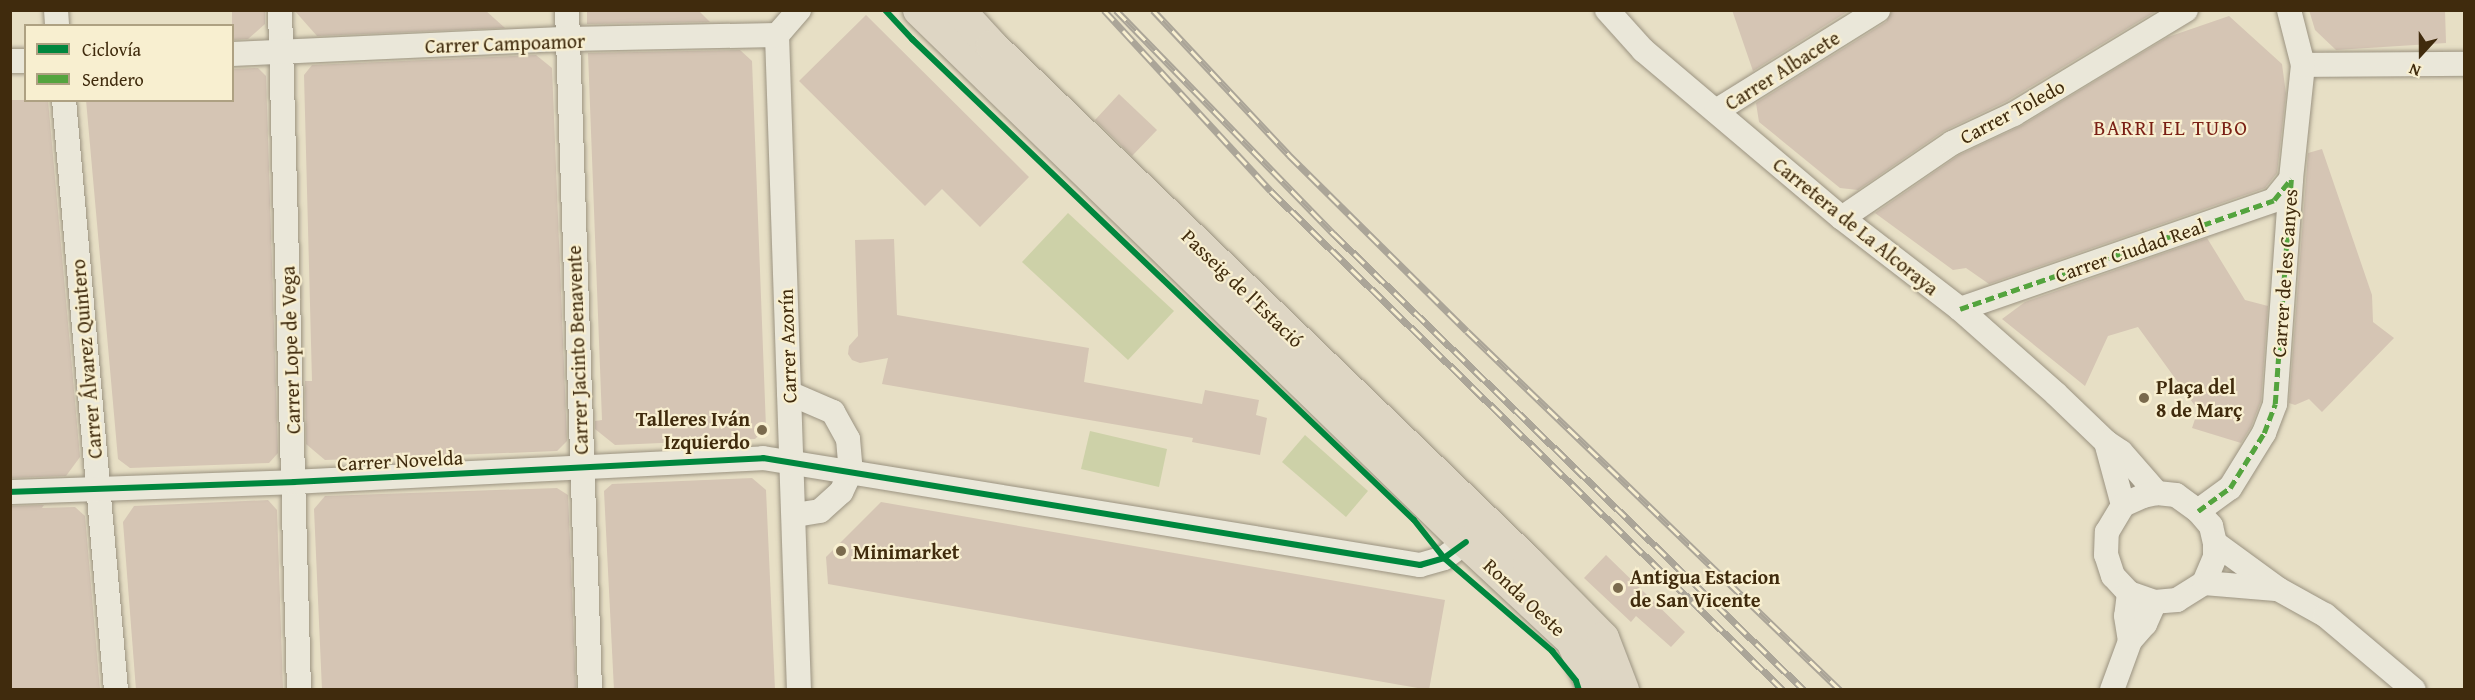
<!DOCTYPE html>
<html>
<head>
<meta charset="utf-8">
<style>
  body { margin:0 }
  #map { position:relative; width:2475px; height:700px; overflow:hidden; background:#e7dfc5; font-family:"Gentium Book Plus",serif }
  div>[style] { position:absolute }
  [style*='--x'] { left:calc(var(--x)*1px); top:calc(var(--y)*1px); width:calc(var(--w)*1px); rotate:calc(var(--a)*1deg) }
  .green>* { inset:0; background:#cdd1a8 }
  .building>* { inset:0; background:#d5c5b4 }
  .roads { filter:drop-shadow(0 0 2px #9b9381) drop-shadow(0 0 2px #9b9381) }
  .minor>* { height:24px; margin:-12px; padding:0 12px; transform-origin:12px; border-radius:12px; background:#eae7d9 }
  .major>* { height:32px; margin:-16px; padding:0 16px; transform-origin:16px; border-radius:16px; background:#ded6c4 }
  .rail>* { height:7px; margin-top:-3.5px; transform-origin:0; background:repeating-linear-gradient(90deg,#f8efd0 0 14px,#aba598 0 28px); box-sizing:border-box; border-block:2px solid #aba598 }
  .quiet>* { height:4.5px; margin-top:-2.25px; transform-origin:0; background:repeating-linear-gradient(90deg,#54a43e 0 9px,transparent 0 13.5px) }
  .cycleway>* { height:6px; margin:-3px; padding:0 3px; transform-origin:3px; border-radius:3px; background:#00873e }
  .dots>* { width:16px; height:16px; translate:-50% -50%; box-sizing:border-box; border:3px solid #f8efd0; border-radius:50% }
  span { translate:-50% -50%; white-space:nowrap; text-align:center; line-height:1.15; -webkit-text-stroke:4.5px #f8efd0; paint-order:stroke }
  .street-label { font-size:20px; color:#402b0d }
  .poi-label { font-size:20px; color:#402b0d; font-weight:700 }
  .left { translate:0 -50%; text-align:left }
  .right { translate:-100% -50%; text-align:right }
  .neighbourhood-label { font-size:21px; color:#7a1f14; letter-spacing:1.5px }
  .frame { position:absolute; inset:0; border:12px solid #402b0d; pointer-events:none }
  .legend { position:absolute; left:24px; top:24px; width:210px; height:78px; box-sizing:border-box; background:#f8efd0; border:2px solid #aea182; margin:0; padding:8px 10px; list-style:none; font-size:18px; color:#402b0d }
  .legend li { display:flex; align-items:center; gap:12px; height:30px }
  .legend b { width:30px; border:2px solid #aea182 }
  .north { position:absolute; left:2391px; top:24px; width:60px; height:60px; -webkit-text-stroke:4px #f8efd0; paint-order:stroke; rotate:201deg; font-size:16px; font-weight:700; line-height:24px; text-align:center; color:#402b0d }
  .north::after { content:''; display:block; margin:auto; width:21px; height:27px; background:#402b0d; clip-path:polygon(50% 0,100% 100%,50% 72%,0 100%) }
</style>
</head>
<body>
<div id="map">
  <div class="green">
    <div style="clip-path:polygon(1068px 213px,1174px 311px,1128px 360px,1022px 262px)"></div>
    <div style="clip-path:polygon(1090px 431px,1167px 449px,1159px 487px,1081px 469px)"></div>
    <div style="clip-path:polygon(1305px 435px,1368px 491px,1346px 517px,1282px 462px)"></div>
  </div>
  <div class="building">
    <div style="clip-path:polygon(232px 10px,265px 10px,265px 24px,248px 39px,232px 40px)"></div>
    <div style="clip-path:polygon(294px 10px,485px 10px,505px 28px,317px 36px)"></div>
    <div style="clip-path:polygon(587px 10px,698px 10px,710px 22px,587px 24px)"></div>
    <div style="clip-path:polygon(1732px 10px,1850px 10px,1753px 71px)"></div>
    <div style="clip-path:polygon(1892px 10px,2158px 10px,2007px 101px,1944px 131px,1858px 190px,1840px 188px,1759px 122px,1756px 103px,1886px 22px)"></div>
    <div style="clip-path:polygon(2309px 10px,2445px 10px,2446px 43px,2336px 50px,2315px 30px)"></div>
    <div style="clip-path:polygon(866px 15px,1029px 177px,980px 227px,942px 189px,925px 206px,799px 81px)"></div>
    <div style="clip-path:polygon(2229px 16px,2282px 64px,2286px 94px,2277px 173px,2265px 188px,1989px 284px,1966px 268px,1953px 270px,1875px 213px,1959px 155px,2021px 126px,2168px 37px)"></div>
    <div style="clip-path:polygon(740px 50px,752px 61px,766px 428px,755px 439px,615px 445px,595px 429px,595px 421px,602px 420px,588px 53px)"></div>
    <div style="clip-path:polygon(536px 55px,552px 68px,567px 441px,557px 451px,325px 460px,306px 444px,305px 381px,312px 381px,304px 75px,312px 65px)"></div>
    <div style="clip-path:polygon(258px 68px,266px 76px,278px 453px,269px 463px,130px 468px,118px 459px,86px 100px,232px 100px,232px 69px)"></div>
    <div style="clip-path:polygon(1119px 94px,1157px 130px,1132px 156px,1095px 120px)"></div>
    <div style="clip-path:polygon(10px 100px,48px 100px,80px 457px,66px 476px,10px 478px)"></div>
    <div style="clip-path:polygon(2322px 149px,2372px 295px,2373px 322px,2394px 338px,2322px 412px,2309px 399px,2295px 405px,2289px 403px,2308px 153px)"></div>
    <div style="clip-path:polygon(2207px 238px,2245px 300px,2268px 306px,2261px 401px,2251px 427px,2241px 443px,2192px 428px,2198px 410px,2138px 327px,2108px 336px,2085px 386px,2002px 319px,2025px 302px)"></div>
    <div style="clip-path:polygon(894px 239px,897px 315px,1089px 348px,1084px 382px,1202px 404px,1205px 390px,1259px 400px,1256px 415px,1267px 418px,1260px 455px,1192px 442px,1193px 438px,882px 384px,888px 358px,860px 363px,852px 360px,848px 354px,849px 346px,858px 336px,855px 240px)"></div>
    <div style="clip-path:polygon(752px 478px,766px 490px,775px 690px,614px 690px,604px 491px,612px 484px)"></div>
    <div style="clip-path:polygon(557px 488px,568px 495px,576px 690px,322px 690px,314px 509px,325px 496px)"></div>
    <div style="clip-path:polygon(268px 500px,277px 510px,283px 690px,136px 690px,123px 522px,134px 506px)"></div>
    <div style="clip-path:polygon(881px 502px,1445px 600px,1429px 690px,828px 584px,826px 557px)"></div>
    <div style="clip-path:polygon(44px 505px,42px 508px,75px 507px,85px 516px,100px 690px,10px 690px,10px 506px)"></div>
    <div style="clip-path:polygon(1606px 555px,1685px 632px,1671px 647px,1636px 616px,1631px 622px,1584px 578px)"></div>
  </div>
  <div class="roads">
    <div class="minor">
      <div style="--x:56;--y:10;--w:16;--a:86"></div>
      <div style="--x:280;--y:10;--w:680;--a:88.4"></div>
      <div style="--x:567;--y:10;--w:680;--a:88.06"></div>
      <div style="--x:799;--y:10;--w:33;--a:131"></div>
      <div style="--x:777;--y:35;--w:655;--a:88.08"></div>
      <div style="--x:1607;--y:10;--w:54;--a:48"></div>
      <div style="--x:1643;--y:50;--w:260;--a:40.2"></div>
      <div style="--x:1842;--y:218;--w:149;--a:37.6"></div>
      <div style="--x:1960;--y:309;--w:128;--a:41.5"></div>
      <div style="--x:2056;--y:394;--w:69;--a:43.8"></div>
      <div style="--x:2106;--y:442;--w:18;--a:34"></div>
      <div style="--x:2121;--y:452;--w:55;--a:48.7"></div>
      <div style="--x:232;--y:54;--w:336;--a:-2.6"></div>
      <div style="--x:568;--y:39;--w:209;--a:-1.1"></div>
      <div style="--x:10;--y:61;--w:16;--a:0"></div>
      <div style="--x:2303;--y:65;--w:161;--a:-0.4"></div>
      <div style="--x:64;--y:100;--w:592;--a:84.96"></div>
      <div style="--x:1716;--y:111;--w:191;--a:-31.9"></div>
      <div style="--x:1842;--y:218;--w:133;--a:-34.3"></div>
      <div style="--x:1952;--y:143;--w:68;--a:-25.1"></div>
      <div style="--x:2014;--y:114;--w:201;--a:-31.2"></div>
      <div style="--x:1960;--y:309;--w:332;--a:-19.1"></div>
      <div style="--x:2274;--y:200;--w:27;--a:-51"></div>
      <div style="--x:789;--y:393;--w:48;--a:23.4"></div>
      <div style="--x:833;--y:412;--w:31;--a:61"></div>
      <div style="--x:848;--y:439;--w:32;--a:85"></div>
      <div style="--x:851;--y:471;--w:23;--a:115"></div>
      <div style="--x:841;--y:492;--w:28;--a:138"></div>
      <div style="--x:820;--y:511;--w:26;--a:171"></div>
      <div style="--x:2106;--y:442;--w:65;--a:74.9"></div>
      <div style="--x:10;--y:492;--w:284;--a:-2"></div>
      <div style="--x:294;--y:482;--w:470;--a:-2.9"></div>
      <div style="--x:763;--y:458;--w:666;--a:9.25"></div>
      <div style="--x:1420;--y:565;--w:25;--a:-16"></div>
      <div style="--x:1444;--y:558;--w:27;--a:-36"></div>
      <div style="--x:2157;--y:493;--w:19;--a:6"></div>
      <div style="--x:2176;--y:495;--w:27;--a:36"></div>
      <div style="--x:2198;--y:511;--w:20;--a:49"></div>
      <div style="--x:2211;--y:526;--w:17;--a:77"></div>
      <div style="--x:2215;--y:543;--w:14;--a:90"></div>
      <div style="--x:2215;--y:557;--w:28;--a:113"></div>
      <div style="--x:2204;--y:583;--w:32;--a:148"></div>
      <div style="--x:2177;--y:600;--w:22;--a:175"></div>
      <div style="--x:2155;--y:602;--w:28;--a:-161"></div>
      <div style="--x:2129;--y:593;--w:23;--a:-133"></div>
      <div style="--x:2113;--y:576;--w:22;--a:-108"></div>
      <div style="--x:2106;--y:555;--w:23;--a:-88"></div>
      <div style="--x:2107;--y:532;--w:31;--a:-59"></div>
      <div style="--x:2123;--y:505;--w:22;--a:-24"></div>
      <div style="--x:2143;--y:496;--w:14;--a:-12"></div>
      <div style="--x:2198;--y:511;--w:39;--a:-36"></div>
      <div style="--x:2230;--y:488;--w:65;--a:-58.3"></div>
      <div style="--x:2264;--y:433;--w:31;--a:-69"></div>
      <div style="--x:2275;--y:404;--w:226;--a:-85.9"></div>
      <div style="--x:2291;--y:179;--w:115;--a:-84"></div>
      <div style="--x:2303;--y:65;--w:57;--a:-104.3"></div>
      <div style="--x:2215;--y:543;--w:78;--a:36.1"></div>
      <div style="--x:2278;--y:589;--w:54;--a:29"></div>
      <div style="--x:2325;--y:615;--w:116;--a:40.1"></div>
      <div style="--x:2204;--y:583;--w:72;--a:4.8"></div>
      <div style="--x:2129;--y:593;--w:23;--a:97"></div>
      <div style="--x:2126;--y:616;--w:25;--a:81"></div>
      <div style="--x:2112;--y:690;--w:52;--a:-69.8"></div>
      <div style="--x:2130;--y:641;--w:23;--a:-49"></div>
      <div style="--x:2145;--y:624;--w:24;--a:-66"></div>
    </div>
    <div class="major">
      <div style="--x:919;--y:10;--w:763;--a:44.2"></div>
      <div style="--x:1466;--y:542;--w:145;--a:43"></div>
      <div style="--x:1572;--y:641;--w:54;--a:65.8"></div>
      <div style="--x:959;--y:10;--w:49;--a:47.5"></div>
      <div style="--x:992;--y:46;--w:745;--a:43.91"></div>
      <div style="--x:1529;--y:563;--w:105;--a:45.4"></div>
      <div style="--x:1603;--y:638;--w:56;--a:69"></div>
    </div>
  </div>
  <div class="rail">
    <div style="--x:1104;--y:10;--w:246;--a:47.3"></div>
    <div style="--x:1271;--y:191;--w:715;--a:44.26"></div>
    <div style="--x:1116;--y:10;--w:313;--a:45.8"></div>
    <div style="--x:1334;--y:234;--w:655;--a:44.13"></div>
    <div style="--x:1153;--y:10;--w:199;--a:46.8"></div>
    <div style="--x:1289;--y:155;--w:250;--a:44.7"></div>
    <div style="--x:1467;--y:331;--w:518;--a:43.9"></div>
  </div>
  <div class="quiet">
    <div style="--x:1960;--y:309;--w:332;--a:-19.1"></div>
    <div style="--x:2274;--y:200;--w:27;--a:-51"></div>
    <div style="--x:2198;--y:511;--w:39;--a:-36"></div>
    <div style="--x:2230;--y:488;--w:65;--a:-58.3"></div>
    <div style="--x:2264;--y:433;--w:31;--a:-69"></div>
    <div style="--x:2275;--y:404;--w:226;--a:-85.9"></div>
  </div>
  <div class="cycleway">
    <div style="--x:885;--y:10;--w:40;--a:47"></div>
    <div style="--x:912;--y:39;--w:695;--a:43.78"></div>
    <div style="--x:1414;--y:520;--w:48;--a:51.7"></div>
    <div style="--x:1444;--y:558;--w:143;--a:40.7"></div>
    <div style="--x:1552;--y:651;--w:38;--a:51"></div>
    <div style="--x:1576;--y:681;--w:9;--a:72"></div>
    <div style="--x:10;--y:492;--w:284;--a:-2"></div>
    <div style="--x:294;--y:482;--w:470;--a:-2.9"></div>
    <div style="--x:763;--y:458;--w:666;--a:9.25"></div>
    <div style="--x:1420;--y:565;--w:25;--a:-16"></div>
    <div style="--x:1444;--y:558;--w:27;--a:-36"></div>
  </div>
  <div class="dots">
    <div style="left:2144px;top:398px;background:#7a6a4d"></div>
    <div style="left:762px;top:430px;background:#7a6a4d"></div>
    <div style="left:841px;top:551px;background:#7a6a4d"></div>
    <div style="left:1618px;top:588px;background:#7a6a4d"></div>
  </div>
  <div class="street-label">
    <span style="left:505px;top:43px;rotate:-2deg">Carrer Campoamor</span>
    <span style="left:1782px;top:70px;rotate:-32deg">Carrer Albacete</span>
    <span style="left:2012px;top:111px;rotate:-28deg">Carrer Toledo</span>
    <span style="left:1856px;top:226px;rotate:39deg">Carretera de La Alcoraya</span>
    <span style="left:2130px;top:250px;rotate:-19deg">Carrer Ciudad Real</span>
    <span style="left:2284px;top:273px;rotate:-86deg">Carrer de les Canyes</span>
    <span style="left:1243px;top:288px;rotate:44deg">Passeig de l'Estació</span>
    <span style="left:787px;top:346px;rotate:-92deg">Carrer Azorín</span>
    <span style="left:290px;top:350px;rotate:-92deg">Carrer Lope de Vega</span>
    <span style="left:577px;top:350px;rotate:-92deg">Carrer Jacinto Benavente</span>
    <span style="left:86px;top:359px;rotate:-95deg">Carrer Álvarez Quintero</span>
    <span style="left:400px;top:460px;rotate:-3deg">Carrer Novelda</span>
    <span style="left:1525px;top:597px;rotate:43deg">Ronda Oeste</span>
  </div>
  <div class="poi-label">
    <span class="left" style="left:2156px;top:398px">Plaça del<br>8 de Març</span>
    <span class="right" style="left:750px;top:430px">Talleres Iván<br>Izquierdo</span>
    <span class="left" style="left:853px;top:551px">Minimarket</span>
    <span class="left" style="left:1630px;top:588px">Antigua Estacion<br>de San Vicente</span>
  </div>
  <div class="neighbourhood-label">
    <span style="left:2171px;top:128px">BARRI EL TUBO</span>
  </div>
  <div class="frame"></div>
  <ul class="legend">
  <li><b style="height:8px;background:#00873e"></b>Ciclovía</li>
  <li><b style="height:8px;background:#54a43e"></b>Sendero</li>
  </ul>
  <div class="north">N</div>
</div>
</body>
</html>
